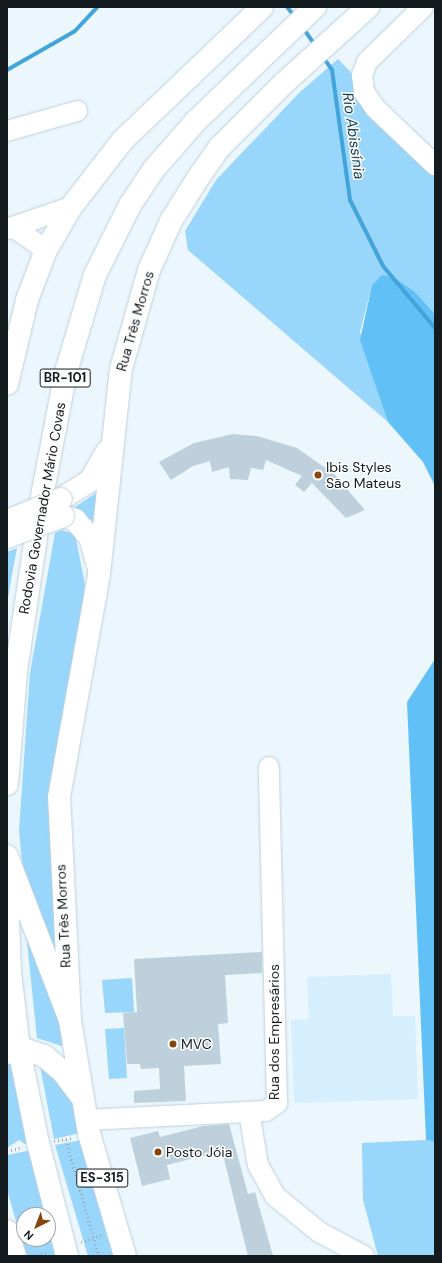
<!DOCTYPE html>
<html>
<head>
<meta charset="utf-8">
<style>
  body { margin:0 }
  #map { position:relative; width:442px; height:1263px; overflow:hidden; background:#ebf6fd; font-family:"DM Sans",sans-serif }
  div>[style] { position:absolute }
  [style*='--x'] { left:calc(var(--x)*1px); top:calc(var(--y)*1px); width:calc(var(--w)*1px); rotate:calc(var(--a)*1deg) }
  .built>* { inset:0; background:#d5efff }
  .green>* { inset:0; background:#98d6fc }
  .forest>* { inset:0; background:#61c1f6 }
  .stream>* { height:4px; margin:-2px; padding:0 2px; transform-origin:2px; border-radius:2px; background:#42a4d8 }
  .building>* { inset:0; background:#bed0db }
  .path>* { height:2.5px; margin-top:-1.25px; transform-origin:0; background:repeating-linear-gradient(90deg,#a0a9af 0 1px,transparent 0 4px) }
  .roads { filter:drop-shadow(0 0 1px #bed0db) drop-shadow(0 0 1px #bed0db) }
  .minor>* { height:20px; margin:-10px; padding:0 10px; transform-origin:10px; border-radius:10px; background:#fff }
  .major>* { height:22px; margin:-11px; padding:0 11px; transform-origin:11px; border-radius:11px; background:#fff }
  .highway>* { height:22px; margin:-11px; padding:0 11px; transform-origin:11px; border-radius:11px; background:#fff }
  .bridges { filter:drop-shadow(0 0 1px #bed0db) drop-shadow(0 0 1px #bed0db) }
  .major-bridge>* { height:22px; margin:-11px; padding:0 11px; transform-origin:11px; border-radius:11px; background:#fff }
  .dots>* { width:11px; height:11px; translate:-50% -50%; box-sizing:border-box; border:2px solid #fff; border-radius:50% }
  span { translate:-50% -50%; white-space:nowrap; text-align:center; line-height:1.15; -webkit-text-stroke:3px #fff; paint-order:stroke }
  .shield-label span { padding:1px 3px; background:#fff; border:1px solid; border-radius:3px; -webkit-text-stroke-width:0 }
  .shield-label { font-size:13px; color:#141b1f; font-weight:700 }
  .street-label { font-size:14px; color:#141b1f }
  .poi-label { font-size:14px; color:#141b1f }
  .left { translate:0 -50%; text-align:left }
  .water-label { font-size:15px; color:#113b51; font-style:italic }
  .frame { position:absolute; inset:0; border:8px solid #141b1f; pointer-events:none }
  .north { position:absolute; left:16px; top:1207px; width:40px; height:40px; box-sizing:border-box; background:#fff; border:1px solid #a1a4a5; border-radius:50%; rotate:222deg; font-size:11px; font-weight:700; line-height:16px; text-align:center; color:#141b1f }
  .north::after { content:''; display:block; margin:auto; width:14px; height:18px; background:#85450b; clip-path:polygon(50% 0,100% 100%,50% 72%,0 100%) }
</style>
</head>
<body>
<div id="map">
  <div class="built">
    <div style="clip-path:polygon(391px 974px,393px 1016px,415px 1016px,418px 1099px,294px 1103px,291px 1020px,309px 1019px,307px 977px)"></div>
  </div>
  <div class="green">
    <div style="clip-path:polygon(338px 59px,435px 159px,435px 314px,415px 292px,372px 285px,360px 332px,388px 422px,188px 250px,185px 231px,216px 180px,300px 92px)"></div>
    <div style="clip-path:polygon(102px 489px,96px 524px,75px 507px)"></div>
    <div style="clip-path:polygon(61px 530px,75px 534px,85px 585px,52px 857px,59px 981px,23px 873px,19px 830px,30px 673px,55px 533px)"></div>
    <div style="clip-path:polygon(17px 548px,12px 574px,7px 605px,7px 552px)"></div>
    <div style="clip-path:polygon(22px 894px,71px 1049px,37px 1038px)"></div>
    <div style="clip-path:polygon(132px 978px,134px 1012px,105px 1013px,102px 980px)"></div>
    <div style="clip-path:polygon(124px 1028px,127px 1078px,109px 1079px,105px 1029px)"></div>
    <div style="clip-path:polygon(14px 1061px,32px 1142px,25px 1144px,19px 1140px,7px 1148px,7px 1065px)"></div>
    <div style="clip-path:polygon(39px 1061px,46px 1064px,72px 1100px,80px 1133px,54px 1139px)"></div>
    <div style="clip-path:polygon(82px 1140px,120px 1256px,88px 1256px,55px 1145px)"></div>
    <div style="clip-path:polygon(426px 1140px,435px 1142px,435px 1256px,378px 1256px,363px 1200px,362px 1143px)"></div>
    <div style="clip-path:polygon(32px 1150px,46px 1215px,24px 1215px,24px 1239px,48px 1239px,48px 1225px,56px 1256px,26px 1256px,7px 1190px,7px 1155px)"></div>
  </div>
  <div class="forest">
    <div style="clip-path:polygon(382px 275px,393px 277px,415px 292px,435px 314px,435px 486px,423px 462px,388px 422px,360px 340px,372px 285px)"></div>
    <div style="clip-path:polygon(435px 659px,435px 1142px,426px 1140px,407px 702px)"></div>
  </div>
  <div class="stream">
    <div style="--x:287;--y:7;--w:13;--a:51"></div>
    <div style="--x:303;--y:28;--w:21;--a:55"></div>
    <div style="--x:323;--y:57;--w:16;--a:55"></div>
    <div style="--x:332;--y:70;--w:131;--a:82.1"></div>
    <div style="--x:350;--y:200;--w:74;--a:63.4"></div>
    <div style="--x:383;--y:266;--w:81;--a:50"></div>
    <div style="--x:7;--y:70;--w:78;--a:-29.8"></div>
    <div style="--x:75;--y:31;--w:33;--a:-47"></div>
  </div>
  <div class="building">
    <div style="clip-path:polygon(233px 434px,257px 436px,297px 448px,334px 474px,365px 510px,346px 518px,312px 483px,304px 492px,295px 485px,302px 476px,266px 460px,263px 470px,251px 468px,248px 480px,230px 479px,229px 467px,212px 472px,210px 461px,193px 466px,171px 480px,159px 462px,194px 443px)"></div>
    <div style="clip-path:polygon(262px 952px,262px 973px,225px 975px,228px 1023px,218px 1024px,221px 1064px,184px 1066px,186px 1101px,134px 1103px,134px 1091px,160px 1089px,159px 1068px,141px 1069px,140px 1064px,127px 1064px,123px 1013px,137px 1012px,134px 959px)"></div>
    <div style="clip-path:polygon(229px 1124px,248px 1194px,255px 1192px,273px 1256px,248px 1256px,222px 1151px,167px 1165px,170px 1179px,142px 1186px,130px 1138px,158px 1131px,160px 1137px,203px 1126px)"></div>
  </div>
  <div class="path">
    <div style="--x:66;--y:1140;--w:121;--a:74.1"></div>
    <div style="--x:54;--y:1141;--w:19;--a:-9"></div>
    <div style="--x:7;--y:1151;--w:16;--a:-15"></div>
    <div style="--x:81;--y:1242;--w:21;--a:-19"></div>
    <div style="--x:33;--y:1256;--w:16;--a:-15"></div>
  </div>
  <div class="roads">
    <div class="minor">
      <div style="--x:423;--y:7;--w:78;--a:135.5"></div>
      <div style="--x:367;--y:62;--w:14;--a:111"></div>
      <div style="--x:362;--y:75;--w:17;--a:83"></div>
      <div style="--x:364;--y:92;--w:19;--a:55"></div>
      <div style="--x:375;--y:108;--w:83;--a:43.5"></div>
      <div style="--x:7;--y:131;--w:73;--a:-15.9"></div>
      <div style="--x:13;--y:227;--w:40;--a:34.9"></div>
      <div style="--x:7;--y:229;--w:68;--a:-19"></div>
      <div style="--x:249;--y:1112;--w:54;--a:80.4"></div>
      <div style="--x:258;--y:1165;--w:35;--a:61"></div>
      <div style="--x:275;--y:1196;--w:57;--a:39.3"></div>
      <div style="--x:319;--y:1232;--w:51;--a:28.1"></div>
      <div style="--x:86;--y:1120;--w:180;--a:-2.9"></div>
      <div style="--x:266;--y:1111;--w:14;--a:-36"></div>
      <div style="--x:277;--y:1103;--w:336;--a:-91.4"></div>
    </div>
    <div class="major">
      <div style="--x:7;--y:384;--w:86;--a:-76.6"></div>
      <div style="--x:27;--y:300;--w:53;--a:-69.2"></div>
      <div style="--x:46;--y:250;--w:50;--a:-59.8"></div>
      <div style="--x:71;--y:207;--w:85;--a:-52.2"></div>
      <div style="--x:123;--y:140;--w:192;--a:-43.7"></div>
      <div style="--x:61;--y:499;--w:34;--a:-32"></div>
      <div style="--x:90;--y:481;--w:34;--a:-60"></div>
      <div style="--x:63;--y:516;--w:13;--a:18"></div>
      <div style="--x:75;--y:520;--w:23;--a:49"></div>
      <div style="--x:90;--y:537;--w:27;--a:75"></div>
      <div style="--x:7;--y:1053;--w:19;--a:-9"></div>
      <div style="--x:26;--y:1050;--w:19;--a:18"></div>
      <div style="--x:44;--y:1056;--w:23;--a:40"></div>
      <div style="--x:62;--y:1071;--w:30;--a:53"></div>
      <div style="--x:7;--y:1231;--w:26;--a:72"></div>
      <div style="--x:125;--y:1256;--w:127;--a:-106.4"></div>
      <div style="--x:89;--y:1134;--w:116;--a:-99.5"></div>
      <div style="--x:70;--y:1020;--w:223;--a:-92.8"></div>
      <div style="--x:59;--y:797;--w:227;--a:-79.8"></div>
      <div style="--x:99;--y:574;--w:206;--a:-83.9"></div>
      <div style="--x:121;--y:369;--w:103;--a:-74.2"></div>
      <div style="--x:149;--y:270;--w:54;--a:-65.8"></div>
      <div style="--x:171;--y:221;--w:51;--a:-57.9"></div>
      <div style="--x:198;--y:178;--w:38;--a:-55"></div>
      <div style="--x:220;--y:147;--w:89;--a:-45"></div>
      <div style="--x:283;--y:84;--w:115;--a:-42.2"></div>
    </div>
    <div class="highway">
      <div style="--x:7;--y:784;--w:113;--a:-85.4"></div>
      <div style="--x:16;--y:671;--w:182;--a:-81.5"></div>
      <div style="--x:43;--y:491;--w:121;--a:-79.1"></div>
      <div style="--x:66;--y:372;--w:101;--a:-73.4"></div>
      <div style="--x:95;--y:275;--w:78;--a:-63.4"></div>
      <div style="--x:130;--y:205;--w:43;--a:-56.3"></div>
      <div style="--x:154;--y:169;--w:64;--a:-48.8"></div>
      <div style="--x:196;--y:121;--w:165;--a:-43.8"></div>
      <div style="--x:7;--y:856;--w:176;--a:69"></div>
      <div style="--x:7;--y:888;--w:84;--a:88"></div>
      <div style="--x:10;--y:972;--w:78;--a:83.3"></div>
      <div style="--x:19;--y:1049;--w:96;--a:78.6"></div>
      <div style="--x:38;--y:1143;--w:117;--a:75.6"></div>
    </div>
  </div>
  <div class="bridges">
    <div class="major-bridge">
      <div style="--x:10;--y:520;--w:55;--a:-22.4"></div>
      <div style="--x:7;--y:537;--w:60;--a:-20.6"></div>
    </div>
  </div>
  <div class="dots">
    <div style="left:318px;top:475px;background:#85450b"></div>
    <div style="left:173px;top:1044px;background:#85450b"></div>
    <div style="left:158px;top:1152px;background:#85450b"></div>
  </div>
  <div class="shield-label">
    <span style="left:65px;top:378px">BR-101</span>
    <span style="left:102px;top:1178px">ES-315</span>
  </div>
  <div class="street-label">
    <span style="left:135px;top:321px;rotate:-74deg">Rua Três Morros</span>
    <span style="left:42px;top:508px;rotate:-80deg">Rodovia Governador Mário Covas</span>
    <span style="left:63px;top:916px;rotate:-93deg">Rua Três Morros</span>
    <span style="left:274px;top:1032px;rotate:-90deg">Rua dos Empresários</span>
  </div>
  <div class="poi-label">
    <span class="left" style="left:326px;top:475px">Ibis Styles<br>São Mateus</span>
    <span class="left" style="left:181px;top:1044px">MVC</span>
    <span class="left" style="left:166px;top:1152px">Posto Jóia</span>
  </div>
  <div class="water-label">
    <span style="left:353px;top:136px;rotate:82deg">Rio Abissínia</span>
  </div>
  <div class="frame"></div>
  <div class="north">N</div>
</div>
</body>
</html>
